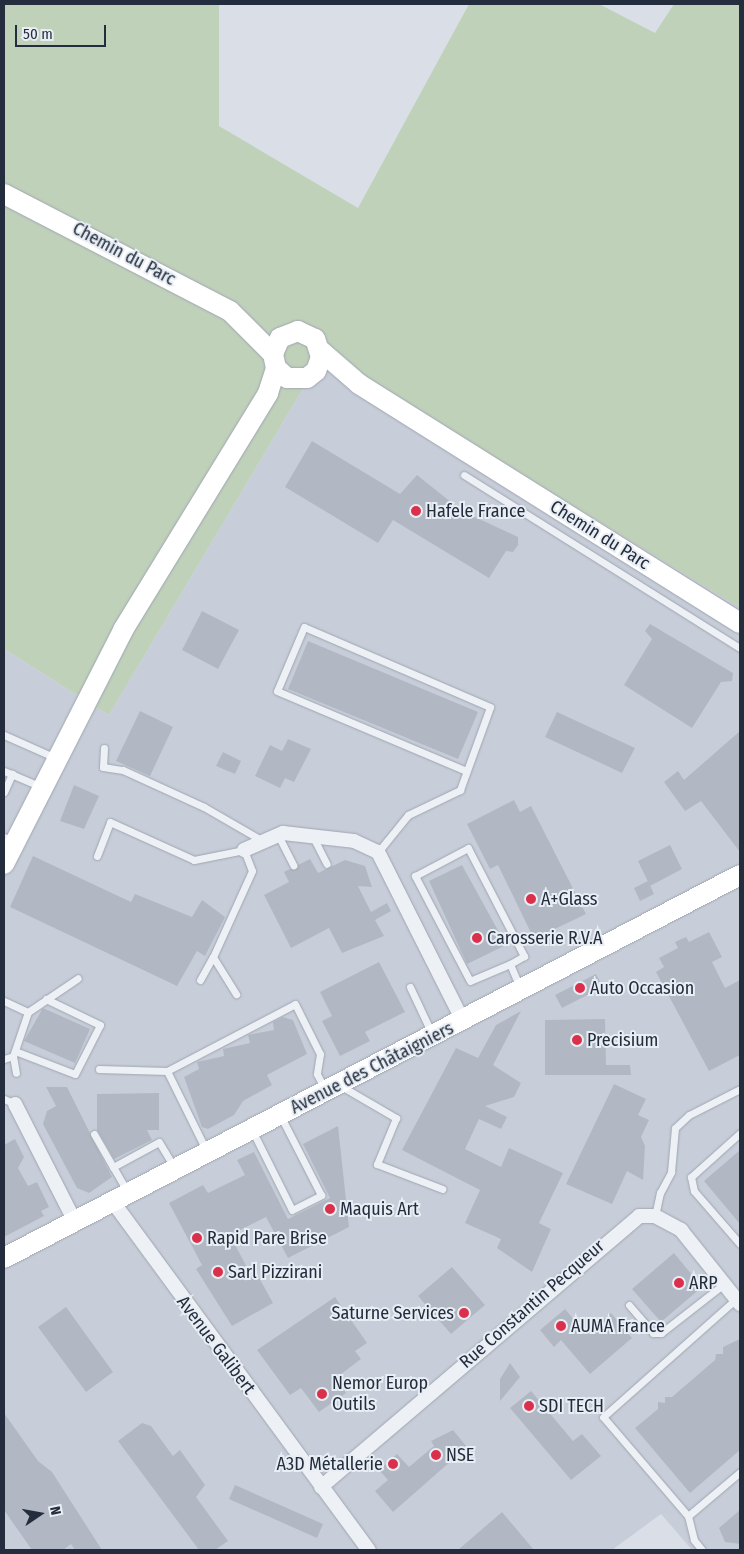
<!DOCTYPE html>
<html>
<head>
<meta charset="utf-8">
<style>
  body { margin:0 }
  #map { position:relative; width:744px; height:1554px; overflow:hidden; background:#dadfe7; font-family:"Fira Sans Condensed",sans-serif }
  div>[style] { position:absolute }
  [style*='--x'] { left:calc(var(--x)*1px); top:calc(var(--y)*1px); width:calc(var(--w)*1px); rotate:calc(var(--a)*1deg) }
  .built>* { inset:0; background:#c8ced9 }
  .green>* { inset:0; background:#c0d1ba }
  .building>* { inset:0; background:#b1b8c4 }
  .roads { filter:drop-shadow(0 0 1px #9fa6b1) drop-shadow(0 0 1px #9fa6b1) }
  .lane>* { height:7px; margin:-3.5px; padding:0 3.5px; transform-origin:3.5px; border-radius:3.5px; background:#edf0f5 }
  .street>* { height:14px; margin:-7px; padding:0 7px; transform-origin:7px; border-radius:7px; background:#edf0f5 }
  .secondary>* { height:20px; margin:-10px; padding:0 10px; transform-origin:10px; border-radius:10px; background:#fff }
  .dots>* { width:14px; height:14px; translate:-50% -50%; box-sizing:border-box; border:2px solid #e9eef4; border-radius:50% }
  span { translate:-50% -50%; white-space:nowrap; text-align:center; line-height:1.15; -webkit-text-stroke:4px #e9eef4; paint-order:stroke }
  .street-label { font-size:18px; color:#232d3e }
  .poi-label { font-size:18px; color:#232d3e }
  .left { translate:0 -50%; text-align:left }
  .right { translate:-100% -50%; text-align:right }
  .frame { position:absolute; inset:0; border:5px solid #232d3e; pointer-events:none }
  .north { position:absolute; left:15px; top:1489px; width:50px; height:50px; -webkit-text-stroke:4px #e9eef4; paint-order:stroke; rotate:78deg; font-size:14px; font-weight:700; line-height:20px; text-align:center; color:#232d3e }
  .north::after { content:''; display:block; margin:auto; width:18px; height:22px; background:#232d3e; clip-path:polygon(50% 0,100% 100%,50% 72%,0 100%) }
  .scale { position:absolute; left:15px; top:25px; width:91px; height:22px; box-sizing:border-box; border:2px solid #232d3e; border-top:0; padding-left:6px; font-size:15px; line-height:18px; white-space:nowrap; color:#232d3e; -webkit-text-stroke:4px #e9eef4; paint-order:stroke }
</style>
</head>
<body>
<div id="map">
  <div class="built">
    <div style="clip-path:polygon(324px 353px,740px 608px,740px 1550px,692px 1550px,661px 1514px,612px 1550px,4px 1550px,4px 649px,109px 715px)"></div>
  </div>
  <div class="green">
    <div style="clip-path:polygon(4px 4px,219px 4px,219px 126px,358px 208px,469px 4px,599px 4px,655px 33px,674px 4px,740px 4px,740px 608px,324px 353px,109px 715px,4px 649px)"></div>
  </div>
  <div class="building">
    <div style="clip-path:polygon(312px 441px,400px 494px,417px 475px,462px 511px,518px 537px,518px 545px,513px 552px,506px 551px,489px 578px,393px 520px,378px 543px,285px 487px)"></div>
    <div style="clip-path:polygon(202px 611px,239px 630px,218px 669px,182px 650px)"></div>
    <div style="clip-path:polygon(650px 624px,733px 673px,732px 681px,721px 682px,692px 728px,624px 685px,652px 639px,645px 631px)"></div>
    <div style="clip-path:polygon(308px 641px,478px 712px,458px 759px,288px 689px)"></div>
    <div style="clip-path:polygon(140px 711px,173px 727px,150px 776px,116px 761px)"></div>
    <div style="clip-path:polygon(557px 712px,635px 748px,622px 773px,545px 737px)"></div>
    <div style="clip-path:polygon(740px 731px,740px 852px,701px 801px,685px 811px,664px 782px,678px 771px,684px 780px)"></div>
    <div style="clip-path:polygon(288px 739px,311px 749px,294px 782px,285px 778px,280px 788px,255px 776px,270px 745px,282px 751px)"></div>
    <div style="clip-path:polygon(223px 752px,241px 761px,235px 774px,216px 766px)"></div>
    <div style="clip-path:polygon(74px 785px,99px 796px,84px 829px,60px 821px)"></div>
    <div style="clip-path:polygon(514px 800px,520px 812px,531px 806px,586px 914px,534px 939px,498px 865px,490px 869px,467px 824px)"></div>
    <div style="clip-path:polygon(670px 845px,682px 869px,650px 886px,638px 861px)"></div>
    <div style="clip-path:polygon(33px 856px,131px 902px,135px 894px,192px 917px,202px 900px,225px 917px,205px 956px,197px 951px,177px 986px,10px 907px)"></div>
    <div style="clip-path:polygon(310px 859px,318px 873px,345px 860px,365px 866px,372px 887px,358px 886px,371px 912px,387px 903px,391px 911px,375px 920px,384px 936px,342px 953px,329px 928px,291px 948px,264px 895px,289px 882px,284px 872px)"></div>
    <div style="clip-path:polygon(462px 865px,506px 945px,467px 964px,429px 881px)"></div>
    <div style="clip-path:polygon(648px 881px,654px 894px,640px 901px,634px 888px)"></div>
    <div style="clip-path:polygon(709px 932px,722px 957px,712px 962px,725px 988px,740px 980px,740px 1055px,709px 1071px,656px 972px,664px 967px,659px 958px,678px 948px,675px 942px,686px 937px,689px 942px)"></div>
    <div style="clip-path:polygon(379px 962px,405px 1012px,365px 1032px,370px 1041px,340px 1056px,322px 1021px,332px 1016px,320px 992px)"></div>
    <div style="clip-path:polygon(596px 974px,603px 987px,562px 1008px,555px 995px)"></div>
    <div style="clip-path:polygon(43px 1008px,90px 1029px,75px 1063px,24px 1041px)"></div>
    <div style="clip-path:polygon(521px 1011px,493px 1065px,521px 1083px,514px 1097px,485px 1106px,507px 1117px,501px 1129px,479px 1119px,465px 1149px,501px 1167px,509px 1148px,563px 1173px,539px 1223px,551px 1229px,532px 1272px,497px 1248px,501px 1239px,465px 1223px,480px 1190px,402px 1150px,456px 1048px,478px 1058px,496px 1025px)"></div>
    <div style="clip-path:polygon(283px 1017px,293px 1020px,307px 1054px,267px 1075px,272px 1085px,243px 1101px,234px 1115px,208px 1129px,202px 1127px,184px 1077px,199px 1069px,197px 1062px,224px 1056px,223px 1049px,250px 1043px,248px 1035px,274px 1030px,273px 1022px)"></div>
    <div style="clip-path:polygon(605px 1019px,606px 1065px,630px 1065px,631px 1075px,545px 1075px,545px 1020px)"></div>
    <div style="clip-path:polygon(614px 1084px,646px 1099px,638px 1115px,649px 1120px,641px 1137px,645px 1146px,643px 1180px,627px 1171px,612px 1204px,566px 1184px)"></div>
    <div style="clip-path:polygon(46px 1087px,67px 1087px,112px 1177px,89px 1193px,77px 1188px,43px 1124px,47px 1111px,56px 1106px)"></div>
    <div style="clip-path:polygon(159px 1093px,159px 1130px,147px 1130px,152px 1140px,114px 1159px,97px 1130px,97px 1094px)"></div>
    <div style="clip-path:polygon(338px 1126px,349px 1227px,288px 1258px,266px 1217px,230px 1235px,252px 1277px,257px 1274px,273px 1303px,232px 1326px,196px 1269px,202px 1265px,169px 1203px,203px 1185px,208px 1193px,245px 1175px,237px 1160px,254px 1152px,288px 1219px,330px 1198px,303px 1144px)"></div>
    <div style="clip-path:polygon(15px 1139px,24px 1157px,18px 1168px,28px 1186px,37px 1182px,49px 1207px,41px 1211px,44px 1216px,4px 1237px,4px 1145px)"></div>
    <div style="clip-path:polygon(740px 1150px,740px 1224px,704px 1181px)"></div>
    <div style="clip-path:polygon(674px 1253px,702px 1287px,661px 1322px,632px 1289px)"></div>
    <div style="clip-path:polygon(452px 1267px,485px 1305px,451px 1334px,418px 1296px)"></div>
    <div style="clip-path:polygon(335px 1297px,367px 1343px,355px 1351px,361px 1359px,336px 1378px,346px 1393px,319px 1412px,301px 1388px,290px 1395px,257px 1350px)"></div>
    <div style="clip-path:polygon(66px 1307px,113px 1372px,86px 1392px,38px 1327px)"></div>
    <div style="clip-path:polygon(565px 1309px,586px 1334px,611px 1313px,632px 1338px,590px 1374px,561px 1340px,554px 1347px,540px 1330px)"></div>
    <div style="clip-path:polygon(740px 1339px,740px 1450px,690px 1493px,635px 1428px,658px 1409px,658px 1402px,665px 1403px,665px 1397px,672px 1397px,715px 1360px,716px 1354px,723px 1354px,723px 1347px)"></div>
    <div style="clip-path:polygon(510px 1363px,520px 1377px,500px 1401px,500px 1379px)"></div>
    <div style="clip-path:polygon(531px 1391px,573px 1441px,582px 1434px,601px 1456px,571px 1480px,510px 1408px)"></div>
    <div style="clip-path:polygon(4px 1413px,38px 1461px,52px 1472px,102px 1550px,75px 1550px,71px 1544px,63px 1550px,32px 1550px,4px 1510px)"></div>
    <div style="clip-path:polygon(142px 1423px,151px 1426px,173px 1456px,180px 1450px,205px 1485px,196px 1497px,228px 1541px,215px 1550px,199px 1550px,118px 1441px)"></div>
    <div style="clip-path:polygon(453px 1430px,467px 1447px,393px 1512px,375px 1491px,388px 1480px,379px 1470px,397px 1454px,409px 1467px,434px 1446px,431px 1441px)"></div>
    <div style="clip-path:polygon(235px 1485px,323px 1524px,317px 1538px,229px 1499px)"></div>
    <div style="clip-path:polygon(740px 1510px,740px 1544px,725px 1542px,719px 1528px)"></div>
    <div style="clip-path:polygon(502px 1512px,534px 1550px,458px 1550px)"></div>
  </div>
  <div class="roads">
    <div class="lane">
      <div style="--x:464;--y:475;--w:326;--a:32.1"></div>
      <div style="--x:4;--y:735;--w:57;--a:23.9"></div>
      <div style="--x:104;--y:748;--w:19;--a:93"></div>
      <div style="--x:103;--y:767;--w:20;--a:9"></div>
      <div style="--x:123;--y:770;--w:89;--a:24.6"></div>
      <div style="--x:204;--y:807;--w:68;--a:30"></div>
      <div style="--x:4;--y:771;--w:39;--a:23"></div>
      <div style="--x:4;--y:792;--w:20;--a:-66"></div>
      <div style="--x:278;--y:835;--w:34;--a:63"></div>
      <div style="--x:4;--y:837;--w:12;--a:24"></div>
      <div style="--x:313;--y:837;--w:30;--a:63"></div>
      <div style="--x:378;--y:852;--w:48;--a:-51"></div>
      <div style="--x:408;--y:815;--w:58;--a:-25.7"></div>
      <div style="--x:460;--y:790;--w:88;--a:-70.1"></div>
      <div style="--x:490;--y:707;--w:202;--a:-156.7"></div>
      <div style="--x:304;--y:627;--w:69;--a:112.9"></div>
      <div style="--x:277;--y:691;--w:205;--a:22.9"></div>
      <div style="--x:97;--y:856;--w:36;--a:-69"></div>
      <div style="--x:110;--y:822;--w:92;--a:24.3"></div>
      <div style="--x:194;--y:860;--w:51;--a:-11.3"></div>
      <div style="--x:244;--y:850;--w:22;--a:69"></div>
      <div style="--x:252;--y:871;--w:94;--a:114.4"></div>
      <div style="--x:213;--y:957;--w:44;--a:58.1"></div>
      <div style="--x:510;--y:964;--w:43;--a:157"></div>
      <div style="--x:470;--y:981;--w:119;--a:-117.6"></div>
      <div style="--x:415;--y:876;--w:60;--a:-27.8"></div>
      <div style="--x:468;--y:848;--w:122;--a:62.6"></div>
      <div style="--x:524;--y:956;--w:16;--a:150"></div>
      <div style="--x:510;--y:964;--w:25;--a:67"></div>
      <div style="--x:200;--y:980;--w:26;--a:-61"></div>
      <div style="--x:410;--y:987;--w:52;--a:64.9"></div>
      <div style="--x:4;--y:1001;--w:26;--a:25"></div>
      <div style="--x:28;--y:1012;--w:46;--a:108.8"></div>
      <div style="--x:13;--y:1056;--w:17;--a:80"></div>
      <div style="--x:28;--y:1012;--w:60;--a:-34.2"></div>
      <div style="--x:15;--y:1051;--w:64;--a:21"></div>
      <div style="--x:75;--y:1074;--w:55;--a:-63"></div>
      <div style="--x:100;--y:1025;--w:60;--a:-154.3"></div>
      <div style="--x:4;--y:1059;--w:9;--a:-18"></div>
      <div style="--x:99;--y:1069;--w:68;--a:1.7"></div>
      <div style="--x:167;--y:1071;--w:88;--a:63.7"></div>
      <div style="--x:167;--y:1071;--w:144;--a:-27.6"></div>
      <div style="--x:295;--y:1004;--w:56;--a:63.4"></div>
      <div style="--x:320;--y:1054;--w:20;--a:99"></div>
      <div style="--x:317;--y:1074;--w:18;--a:63"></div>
      <div style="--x:341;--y:1086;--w:64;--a:30.2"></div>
      <div style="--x:396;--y:1118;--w:50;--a:112.4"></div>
      <div style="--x:377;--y:1164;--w:70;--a:21"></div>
      <div style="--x:4;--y:1099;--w:12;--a:24"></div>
      <div style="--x:252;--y:1130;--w:89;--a:63.4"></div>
      <div style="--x:292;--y:1210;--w:33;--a:-27"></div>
      <div style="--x:321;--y:1195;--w:90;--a:-117.1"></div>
      <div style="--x:740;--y:1133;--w:66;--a:138.1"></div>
      <div style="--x:691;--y:1177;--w:14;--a:78"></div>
      <div style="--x:694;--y:1191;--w:70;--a:49"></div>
      <div style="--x:94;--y:1134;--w:38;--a:60"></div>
      <div style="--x:127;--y:1191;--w:28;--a:-120"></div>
      <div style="--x:113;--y:1167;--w:52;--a:-28.5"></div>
      <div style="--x:159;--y:1142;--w:29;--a:59"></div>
      <div style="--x:655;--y:1216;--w:24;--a:-78"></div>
      <div style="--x:660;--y:1193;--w:24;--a:-62"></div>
      <div style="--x:671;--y:1172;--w:44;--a:-84.8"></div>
      <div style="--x:675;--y:1128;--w:19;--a:-43"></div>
      <div style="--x:689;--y:1115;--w:57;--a:-27"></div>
      <div style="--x:629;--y:1305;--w:37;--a:49"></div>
      <div style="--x:653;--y:1333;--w:8;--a:0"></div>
      <div style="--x:661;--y:1333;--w:80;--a:-37.9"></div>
      <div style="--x:688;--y:1516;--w:68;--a:-40.2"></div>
      <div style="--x:702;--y:1550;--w:13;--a:-129"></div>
      <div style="--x:694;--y:1540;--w:25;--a:-104"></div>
      <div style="--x:688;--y:1516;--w:130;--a:-130.6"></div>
      <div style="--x:603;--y:1417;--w:178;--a:-41.6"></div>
    </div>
    <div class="street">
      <div style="--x:244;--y:850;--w:43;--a:-23.6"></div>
      <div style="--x:283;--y:833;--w:71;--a:6.4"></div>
      <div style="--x:354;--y:841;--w:26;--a:25"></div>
      <div style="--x:378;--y:852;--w:189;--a:63.3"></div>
      <div style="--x:15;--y:1104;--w:132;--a:63"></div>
      <div style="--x:113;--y:1202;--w:432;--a:53.7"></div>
      <div style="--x:321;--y:1487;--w:418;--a:-40.4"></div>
      <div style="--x:639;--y:1216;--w:16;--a:0"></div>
      <div style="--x:655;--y:1216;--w:30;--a:28"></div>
      <div style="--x:681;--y:1230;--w:95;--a:51.4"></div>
    </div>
    <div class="secondary">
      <div style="--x:4;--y:194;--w:254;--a:27.4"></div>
      <div style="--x:230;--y:311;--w:61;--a:45"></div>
      <div style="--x:273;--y:354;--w:14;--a:78"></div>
      <div style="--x:276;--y:368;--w:15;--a:42"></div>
      <div style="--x:287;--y:378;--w:20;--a:0"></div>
      <div style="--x:307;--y:378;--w:11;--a:-38"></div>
      <div style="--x:316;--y:371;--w:15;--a:-70"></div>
      <div style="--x:321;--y:357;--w:19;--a:-108"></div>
      <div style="--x:315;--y:339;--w:19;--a:-155"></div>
      <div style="--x:298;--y:331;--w:19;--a:159"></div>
      <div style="--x:280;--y:338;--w:17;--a:114"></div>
      <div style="--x:321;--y:351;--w:50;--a:41"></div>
      <div style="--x:359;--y:384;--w:450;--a:32.1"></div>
      <div style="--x:4;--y:864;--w:263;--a:-63"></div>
      <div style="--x:123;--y:630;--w:278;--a:-58.5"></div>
      <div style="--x:268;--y:393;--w:26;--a:-72"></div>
      <div style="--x:4;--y:1258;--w:830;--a:-27.49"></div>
    </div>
  </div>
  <div class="dots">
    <div style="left:416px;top:511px;background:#da304b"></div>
    <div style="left:531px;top:899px;background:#da304b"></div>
    <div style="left:477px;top:938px;background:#da304b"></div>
    <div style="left:580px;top:988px;background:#da304b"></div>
    <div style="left:577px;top:1040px;background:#da304b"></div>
    <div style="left:330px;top:1209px;background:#da304b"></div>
    <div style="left:197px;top:1238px;background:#da304b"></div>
    <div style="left:218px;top:1272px;background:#da304b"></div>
    <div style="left:679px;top:1283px;background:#da304b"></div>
    <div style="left:464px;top:1313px;background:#da304b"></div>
    <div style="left:561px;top:1326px;background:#da304b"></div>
    <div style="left:322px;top:1394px;background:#da304b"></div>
    <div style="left:529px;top:1406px;background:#da304b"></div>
    <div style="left:436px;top:1455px;background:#da304b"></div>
    <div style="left:393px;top:1464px;background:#da304b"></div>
  </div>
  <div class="street-label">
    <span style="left:124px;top:254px;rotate:28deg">Chemin du Parc</span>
    <span style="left:600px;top:535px;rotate:32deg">Chemin du Parc</span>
    <span style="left:372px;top:1068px;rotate:-27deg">Avenue des Châtaigniers</span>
    <span style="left:532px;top:1304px;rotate:-41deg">Rue Constantin Pecqueur</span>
    <span style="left:216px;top:1345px;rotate:53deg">Avenue Galibert</span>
  </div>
  <div class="poi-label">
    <span class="left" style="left:426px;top:511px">Hafele France</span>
    <span class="left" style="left:541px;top:899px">A+Glass</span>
    <span class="left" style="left:487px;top:938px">Carosserie R.V.A</span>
    <span class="left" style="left:590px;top:988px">Auto Occasion</span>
    <span class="left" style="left:587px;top:1040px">Precisium</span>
    <span class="left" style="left:340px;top:1209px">Maquis Art</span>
    <span class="left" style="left:207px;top:1238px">Rapid Pare Brise</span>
    <span class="left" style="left:228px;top:1272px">Sarl Pizzirani</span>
    <span class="left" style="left:689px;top:1283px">ARP</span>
    <span class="right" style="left:454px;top:1313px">Saturne Services</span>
    <span class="left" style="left:571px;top:1326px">AUMA France</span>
    <span class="left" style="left:332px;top:1394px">Nemor Europ<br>Outils</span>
    <span class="left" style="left:539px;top:1406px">SDI TECH</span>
    <span class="left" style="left:446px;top:1455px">NSE</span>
    <span class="right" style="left:383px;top:1464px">A3D Métallerie</span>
  </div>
  <div class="frame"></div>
  <div class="north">N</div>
  <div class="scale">50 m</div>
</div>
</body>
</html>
